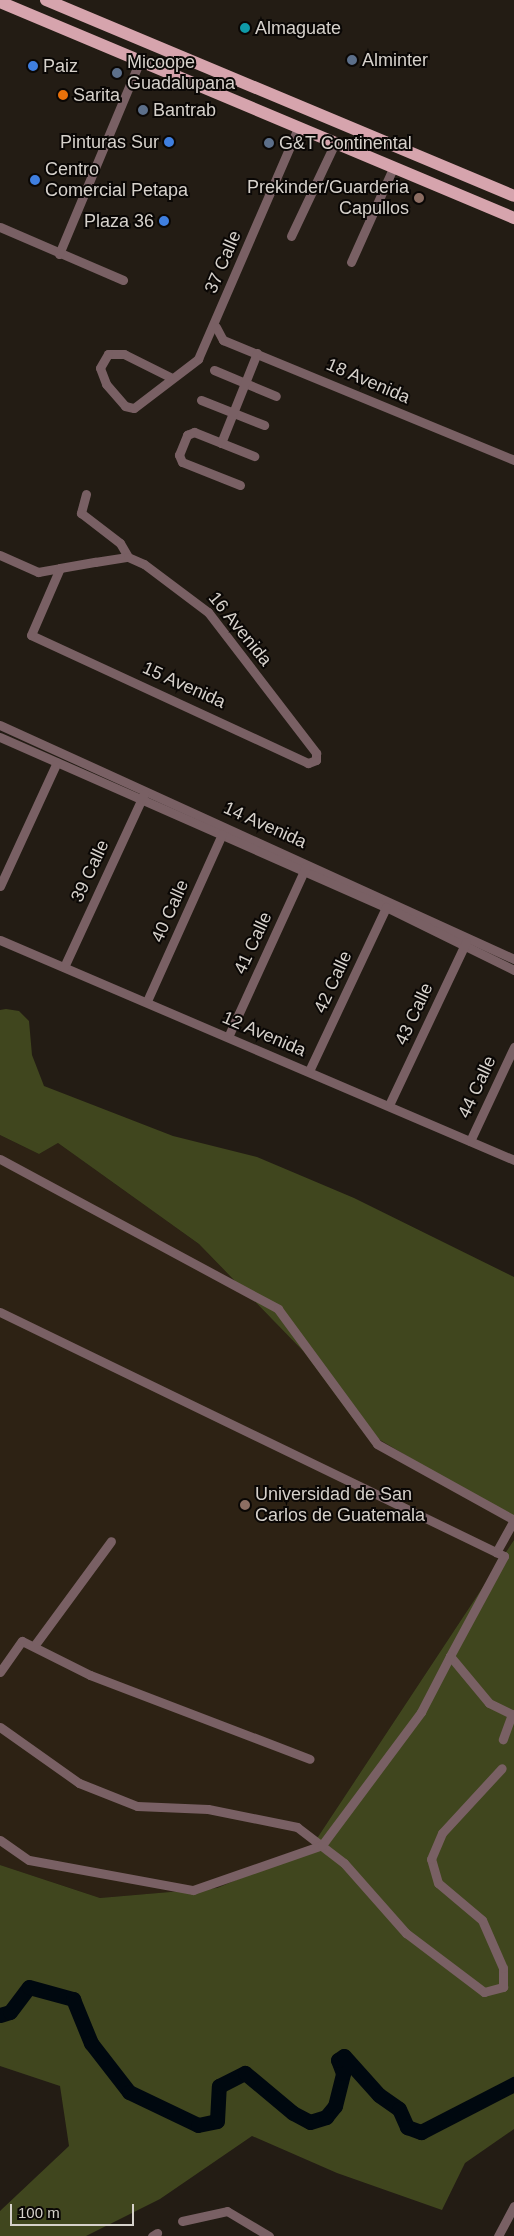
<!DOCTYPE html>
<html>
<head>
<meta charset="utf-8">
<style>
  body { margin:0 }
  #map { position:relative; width:514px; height:2236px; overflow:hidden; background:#231c14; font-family:Arial,sans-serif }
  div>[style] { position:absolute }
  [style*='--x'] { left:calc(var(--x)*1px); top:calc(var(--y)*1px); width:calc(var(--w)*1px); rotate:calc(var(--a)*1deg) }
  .education>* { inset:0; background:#2d2214 }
  .green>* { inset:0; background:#40461e }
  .river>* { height:15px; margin:-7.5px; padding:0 7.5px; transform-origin:7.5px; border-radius:7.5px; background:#00080f }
  .minor>* { height:9px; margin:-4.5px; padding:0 4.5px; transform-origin:4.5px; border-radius:4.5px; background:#796064 }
  .primary>* { height:12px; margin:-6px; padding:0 6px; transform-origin:6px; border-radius:6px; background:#d6a4ad }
  .dots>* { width:14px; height:14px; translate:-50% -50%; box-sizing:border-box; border:2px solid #0a0705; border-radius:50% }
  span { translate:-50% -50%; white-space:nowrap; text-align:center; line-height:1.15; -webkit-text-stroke:4px #0a0705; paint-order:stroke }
  .poi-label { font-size:18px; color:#d6d1cb }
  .left { translate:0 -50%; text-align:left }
  .right { translate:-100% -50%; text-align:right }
  .street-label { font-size:18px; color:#d6d1cb }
  .scale { position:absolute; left:10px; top:2204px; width:124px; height:22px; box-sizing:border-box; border:2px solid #d6d1cb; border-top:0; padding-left:6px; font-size:15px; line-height:18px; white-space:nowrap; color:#d6d1cb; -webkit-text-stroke:4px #0a0705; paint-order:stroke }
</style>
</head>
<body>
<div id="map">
  <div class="education">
    <div style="clip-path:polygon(0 1135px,39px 1154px,58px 1143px,199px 1244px,304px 1352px,457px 1485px,514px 1520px,514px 1540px,310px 1849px,217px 1888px,100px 1898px,0 1865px)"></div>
  </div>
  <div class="green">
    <div style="clip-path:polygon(6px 1009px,19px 1011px,29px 1021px,32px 1055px,44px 1086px,173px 1136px,257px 1157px,354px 1198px,514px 1277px,514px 1520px,360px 1428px,304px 1352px,199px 1244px,58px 1143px,39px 1154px,0 1135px,0 1010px)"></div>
    <div style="clip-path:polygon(514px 1540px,514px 2129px,465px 2163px,442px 2210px,337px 2173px,252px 2136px,160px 2199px,86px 2236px,0 2236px,0 2211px,69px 2146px,60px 2086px,0 2066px,0 1865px,100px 1898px,217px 1888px,310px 1849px)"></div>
  </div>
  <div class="river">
    <div style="--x:0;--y:2015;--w:10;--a:-17"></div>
    <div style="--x:10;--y:2012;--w:31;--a:-53"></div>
    <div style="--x:29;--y:1987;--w:46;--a:15.3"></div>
    <div style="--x:73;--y:1999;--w:48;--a:67.8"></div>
    <div style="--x:91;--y:2043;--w:62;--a:52.2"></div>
    <div style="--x:129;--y:2092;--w:76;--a:25.6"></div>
    <div style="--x:198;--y:2125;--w:19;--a:-12"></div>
    <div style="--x:217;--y:2121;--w:35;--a:-87"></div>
    <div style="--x:219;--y:2086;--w:29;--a:-27"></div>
    <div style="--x:245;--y:2073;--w:62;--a:39.8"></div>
    <div style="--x:293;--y:2113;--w:19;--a:28"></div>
    <div style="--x:310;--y:2122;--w:17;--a:-17"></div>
    <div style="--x:326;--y:2117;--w:14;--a:-51"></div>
    <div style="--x:335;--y:2106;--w:34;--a:-76"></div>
    <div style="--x:343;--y:2073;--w:14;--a:-111"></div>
    <div style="--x:338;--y:2060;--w:7;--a:-34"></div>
    <div style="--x:344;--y:2056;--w:52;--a:48.1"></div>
    <div style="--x:379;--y:2095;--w:24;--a:35"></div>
    <div style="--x:399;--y:2109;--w:20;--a:66"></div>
    <div style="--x:407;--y:2127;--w:15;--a:20"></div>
    <div style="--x:421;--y:2132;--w:105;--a:-27.3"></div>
  </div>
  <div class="minor">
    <div style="--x:0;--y:227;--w:134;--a:23.3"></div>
    <div style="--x:291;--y:236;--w:103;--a:-64.7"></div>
    <div style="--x:59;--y:254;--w:210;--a:-67.3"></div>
    <div style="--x:351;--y:262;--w:103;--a:-65.9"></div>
    <div style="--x:216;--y:327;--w:15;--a:62"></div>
    <div style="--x:223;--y:340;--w:315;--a:22.4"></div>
    <div style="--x:214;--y:370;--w:67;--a:22.8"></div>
    <div style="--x:170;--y:377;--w:51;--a:-153.4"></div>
    <div style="--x:124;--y:354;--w:16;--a:180"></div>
    <div style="--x:108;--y:354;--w:16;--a:120"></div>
    <div style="--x:100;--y:368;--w:17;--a:69"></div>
    <div style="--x:106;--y:384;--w:29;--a:49"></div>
    <div style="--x:125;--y:406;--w:9;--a:13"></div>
    <div style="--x:134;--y:408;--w:81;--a:-37.4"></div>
    <div style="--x:198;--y:359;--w:252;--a:-66.6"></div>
    <div style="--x:201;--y:400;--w:68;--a:21.6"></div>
    <div style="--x:221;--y:443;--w:97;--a:-68.2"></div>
    <div style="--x:240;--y:485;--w:62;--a:-158.4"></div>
    <div style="--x:182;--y:462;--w:8;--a:-113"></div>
    <div style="--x:179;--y:455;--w:22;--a:-68"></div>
    <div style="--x:187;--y:435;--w:8;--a:-23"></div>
    <div style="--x:194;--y:432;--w:65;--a:21.8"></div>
    <div style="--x:86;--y:494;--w:20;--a:105"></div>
    <div style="--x:81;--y:513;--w:49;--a:37.6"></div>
    <div style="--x:120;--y:543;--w:16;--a:60"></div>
    <div style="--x:0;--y:555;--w:42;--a:24.1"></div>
    <div style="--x:38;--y:572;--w:22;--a:-10"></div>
    <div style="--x:60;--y:568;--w:36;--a:-10"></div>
    <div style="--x:95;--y:562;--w:33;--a:-9"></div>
    <div style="--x:128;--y:557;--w:17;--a:24"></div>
    <div style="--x:144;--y:564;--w:80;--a:36.9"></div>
    <div style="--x:208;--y:612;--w:178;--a:52.5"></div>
    <div style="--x:316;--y:753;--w:7;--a:90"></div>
    <div style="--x:316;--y:760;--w:9;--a:159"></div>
    <div style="--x:308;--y:763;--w:305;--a:-155.2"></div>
    <div style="--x:31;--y:635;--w:73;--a:-66.6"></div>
    <div style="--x:0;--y:725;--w:565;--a:24.48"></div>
    <div style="--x:0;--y:737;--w:422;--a:23.8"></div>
    <div style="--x:386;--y:907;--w:143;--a:26.2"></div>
    <div style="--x:0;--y:886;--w:136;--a:-65.3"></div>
    <div style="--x:0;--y:940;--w:559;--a:23.17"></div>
    <div style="--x:64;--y:967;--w:191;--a:-65.2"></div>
    <div style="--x:147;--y:1001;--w:183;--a:-65.8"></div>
    <div style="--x:228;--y:1037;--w:187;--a:-65.4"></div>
    <div style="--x:309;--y:1071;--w:181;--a:-64.8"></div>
    <div style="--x:389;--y:1105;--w:180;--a:-64.7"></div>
    <div style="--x:470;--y:1141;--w:104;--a:-64.9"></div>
    <div style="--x:0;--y:1159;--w:316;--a:28.3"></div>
    <div style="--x:278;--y:1309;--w:167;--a:53.7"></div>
    <div style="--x:377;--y:1444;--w:157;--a:29"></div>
    <div style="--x:514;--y:1520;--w:37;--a:119"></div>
    <div style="--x:0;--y:1312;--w:560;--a:25.83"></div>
    <div style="--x:504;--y:1556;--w:114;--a:118.4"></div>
    <div style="--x:450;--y:1656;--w:61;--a:50.3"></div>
    <div style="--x:489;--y:1703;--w:25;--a:26"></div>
    <div style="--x:512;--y:1714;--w:27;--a:110"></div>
    <div style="--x:34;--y:1646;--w:130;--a:-53.7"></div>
    <div style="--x:0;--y:1672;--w:38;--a:-55"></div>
    <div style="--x:22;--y:1641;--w:76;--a:26.6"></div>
    <div style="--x:90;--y:1675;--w:235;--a:20.9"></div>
    <div style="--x:0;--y:1727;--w:97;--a:35.3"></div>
    <div style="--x:79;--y:1783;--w:62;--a:21.6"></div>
    <div style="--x:137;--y:1806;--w:71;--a:2.4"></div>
    <div style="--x:208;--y:1809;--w:91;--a:11.4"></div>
    <div style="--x:297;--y:1827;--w:59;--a:37.5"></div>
    <div style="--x:344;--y:1863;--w:94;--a:48.5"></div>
    <div style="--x:406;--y:1933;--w:98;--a:37.1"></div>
    <div style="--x:484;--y:1992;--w:20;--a:-15"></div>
    <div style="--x:503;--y:1987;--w:19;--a:-90"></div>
    <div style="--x:503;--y:1968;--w:52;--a:-113.6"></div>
    <div style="--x:482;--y:1920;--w:57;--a:-139.9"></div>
    <div style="--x:438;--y:1883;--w:25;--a:-106"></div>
    <div style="--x:431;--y:1859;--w:28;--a:-67"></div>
    <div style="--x:442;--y:1833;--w:88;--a:-47.3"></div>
    <div style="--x:0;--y:1840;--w:35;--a:35"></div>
    <div style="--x:29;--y:1860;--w:167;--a:10.4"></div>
    <div style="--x:193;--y:1890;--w:137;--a:-19.2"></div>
    <div style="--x:322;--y:1845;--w:166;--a:-53.3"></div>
    <div style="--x:421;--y:1712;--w:63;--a:-62.6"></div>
    <div style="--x:182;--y:2221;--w:46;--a:-12.5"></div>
    <div style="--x:227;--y:2211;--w:49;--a:30.8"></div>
    <div style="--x:152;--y:2236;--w:6;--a:-31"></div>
    <div style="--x:498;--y:2236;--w:34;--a:-62"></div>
  </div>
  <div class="primary">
    <div style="--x:46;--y:0;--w:507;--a:22.72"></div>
    <div style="--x:0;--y:2;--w:558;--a:22.79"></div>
  </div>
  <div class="dots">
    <div style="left:245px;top:28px;background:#0f9aa8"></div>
    <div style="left:352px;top:60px;background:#5c6f8a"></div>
    <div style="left:33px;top:66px;background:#3f7fe0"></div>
    <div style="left:117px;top:73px;background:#5c6f8a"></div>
    <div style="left:63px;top:95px;background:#e8710a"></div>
    <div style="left:143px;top:110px;background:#5c6f8a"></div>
    <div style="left:169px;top:142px;background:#3f7fe0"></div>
    <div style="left:269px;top:143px;background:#5c6f8a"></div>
    <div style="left:35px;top:180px;background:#3f7fe0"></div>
    <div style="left:419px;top:198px;background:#8d6e63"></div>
    <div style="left:164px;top:221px;background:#3f7fe0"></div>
    <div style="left:245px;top:1505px;background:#8d6e63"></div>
  </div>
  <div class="poi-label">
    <span class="left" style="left:255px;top:28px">Almaguate</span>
    <span class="left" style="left:362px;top:60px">Alminter</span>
    <span class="left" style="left:127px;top:73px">Micoope<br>Guadalupana</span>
    <span class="left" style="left:43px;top:66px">Paiz</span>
    <span class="left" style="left:73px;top:95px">Sarita</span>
    <span class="left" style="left:153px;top:110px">Bantrab</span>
    <span class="right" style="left:159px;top:142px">Pinturas Sur</span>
    <span class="left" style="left:279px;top:143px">G&amp;T Continental</span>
    <span class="left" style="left:45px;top:180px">Centro<br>Comercial Petapa</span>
    <span class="right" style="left:409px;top:198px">Prekinder/Guarderia<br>Capullos</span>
    <span class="right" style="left:154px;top:221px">Plaza 36</span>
    <span class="left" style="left:255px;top:1505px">Universidad de San<br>Carlos de Guatemala</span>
  </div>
  <div class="street-label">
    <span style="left:223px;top:262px;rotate:-67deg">37 Calle</span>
    <span style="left:368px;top:381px;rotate:23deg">18 Avenida</span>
    <span style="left:240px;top:629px;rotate:51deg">16 Avenida</span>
    <span style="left:184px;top:685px;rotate:24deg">15 Avenida</span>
    <span style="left:265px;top:825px;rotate:24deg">14 Avenida</span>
    <span style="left:90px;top:871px;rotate:-65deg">39 Calle</span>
    <span style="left:170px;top:911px;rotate:-66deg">40 Calle</span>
    <span style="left:253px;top:943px;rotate:-65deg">41 Calle</span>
    <span style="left:333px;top:982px;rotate:-65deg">42 Calle</span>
    <span style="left:414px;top:1014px;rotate:-65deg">43 Calle</span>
    <span style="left:264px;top:1034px;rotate:23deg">12 Avenida</span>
    <span style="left:477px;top:1087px;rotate:-65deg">44 Calle</span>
  </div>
  <div class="scale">100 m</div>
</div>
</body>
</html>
